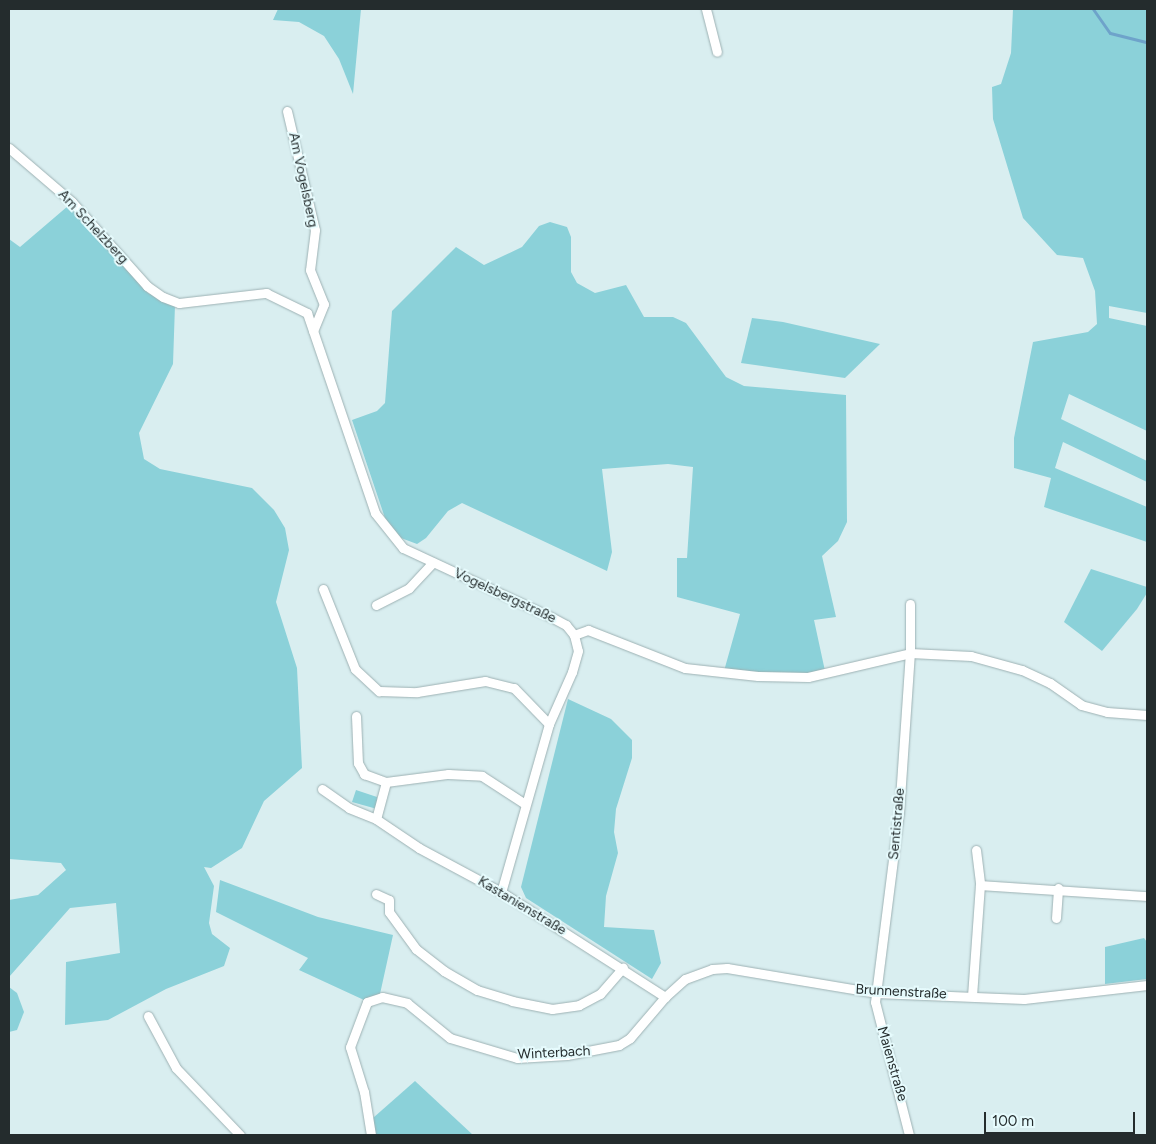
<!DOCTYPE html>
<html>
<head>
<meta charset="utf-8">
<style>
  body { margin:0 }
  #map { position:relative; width:1156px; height:1144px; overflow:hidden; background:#d9eef0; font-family:Figtree,sans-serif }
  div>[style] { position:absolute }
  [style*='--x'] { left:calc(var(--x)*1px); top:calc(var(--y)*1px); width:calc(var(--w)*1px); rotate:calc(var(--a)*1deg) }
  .green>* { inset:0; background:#8bd1d9 }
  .stream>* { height:3px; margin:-1.5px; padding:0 1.5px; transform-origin:1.5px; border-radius:1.5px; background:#6ea3ca }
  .roads { filter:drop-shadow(0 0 1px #9db1b3) drop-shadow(0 0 1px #9db1b3) }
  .street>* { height:9px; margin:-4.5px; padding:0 4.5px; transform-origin:4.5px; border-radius:4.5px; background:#fff }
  span { translate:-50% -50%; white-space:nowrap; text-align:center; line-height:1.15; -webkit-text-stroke:4px #e6fbfd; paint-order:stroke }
  .street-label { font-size:14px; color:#242c2d }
  .frame { position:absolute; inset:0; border:10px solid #242c2d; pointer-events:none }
  .scale { position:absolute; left:984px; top:1112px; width:151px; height:22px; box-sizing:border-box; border:2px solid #242c2d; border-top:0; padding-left:6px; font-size:15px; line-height:18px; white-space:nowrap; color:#242c2d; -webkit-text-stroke:4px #e6fbfd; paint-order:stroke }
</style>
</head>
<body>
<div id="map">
  <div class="green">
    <div style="clip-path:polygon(278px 9px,361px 9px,353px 94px,339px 59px,324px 36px,299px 22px,273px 20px)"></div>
    <div style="clip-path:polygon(1013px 9px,1147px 9px,1147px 313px,1109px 306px,1109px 318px,1147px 326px,1147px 431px,1069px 394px,1061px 419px,1147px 461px,1147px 482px,1063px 442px,1055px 468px,1147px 507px,1147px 542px,1044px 507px,1051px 478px,1014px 468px,1014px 438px,1033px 342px,1088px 332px,1097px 324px,1095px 291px,1083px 258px,1057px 255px,1023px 218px,993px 119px,992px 87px,1001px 84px,1011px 53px)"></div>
    <div style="clip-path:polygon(75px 200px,148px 293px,175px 305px,173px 364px,139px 433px,144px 459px,160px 469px,252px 488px,274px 510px,285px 528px,289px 550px,276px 602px,297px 668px,302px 768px,264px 801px,242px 848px,211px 868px,204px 867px,214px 886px,209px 923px,212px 934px,230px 948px,224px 966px,166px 989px,108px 1020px,65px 1025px,66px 962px,120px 953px,116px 903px,70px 908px,9px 977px,9px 900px,38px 895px,66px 870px,61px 863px,9px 859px,9px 239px,20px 247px)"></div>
    <div style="clip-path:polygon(550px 222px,567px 227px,571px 237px,571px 272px,577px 283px,595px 293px,626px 285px,644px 317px,673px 317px,686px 323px,726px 377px,744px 386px,846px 395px,847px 522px,838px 541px,822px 556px,836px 617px,814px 620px,825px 671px,797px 674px,724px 671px,740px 614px,677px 597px,677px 558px,687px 558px,693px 467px,668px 464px,602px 469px,612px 552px,607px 571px,462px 503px,448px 511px,426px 538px,417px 544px,401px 538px,385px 518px,352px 420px,377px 411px,385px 403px,392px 311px,456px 247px,484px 265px,522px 247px,539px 226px)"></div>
    <div style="clip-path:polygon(752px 318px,783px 322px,880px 344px,845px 378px,741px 363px)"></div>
    <div style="clip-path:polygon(1091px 569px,1147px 587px,1147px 593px,1137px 609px,1102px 651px,1064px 622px)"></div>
    <div style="clip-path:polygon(568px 699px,611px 719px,632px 740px,632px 758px,616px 809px,614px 832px,618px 853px,606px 896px,604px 927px,654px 930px,661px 963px,652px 979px,526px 898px,521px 887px)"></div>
    <div style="clip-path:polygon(356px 790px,377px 797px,377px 809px,352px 802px)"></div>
    <div style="clip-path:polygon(220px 880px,318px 917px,393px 935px,380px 994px,364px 1000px,299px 970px,308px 958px,216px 912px)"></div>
    <div style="clip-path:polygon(1144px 938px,1147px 942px,1147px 979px,1105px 984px,1105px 947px)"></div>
    <div style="clip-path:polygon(9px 987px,17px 993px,24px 1012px,17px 1030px,9px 1032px)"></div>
    <div style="clip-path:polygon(415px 1081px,473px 1135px,375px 1135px,373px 1118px)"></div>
  </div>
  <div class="stream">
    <div style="--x:1093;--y:9;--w:29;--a:55"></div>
    <div style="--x:1110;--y:33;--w:38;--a:14"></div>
  </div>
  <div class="roads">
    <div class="street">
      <div style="--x:706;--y:9;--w:44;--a:75.7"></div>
      <div style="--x:287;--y:111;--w:122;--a:76.8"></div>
      <div style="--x:315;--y:230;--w:40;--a:97.1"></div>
      <div style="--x:310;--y:270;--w:37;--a:68"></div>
      <div style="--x:324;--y:304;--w:29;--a:112"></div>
      <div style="--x:9;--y:148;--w:83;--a:40.6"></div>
      <div style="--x:72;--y:202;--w:113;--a:48.2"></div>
      <div style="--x:147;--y:286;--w:19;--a:35"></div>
      <div style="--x:163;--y:297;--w:17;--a:21"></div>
      <div style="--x:179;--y:303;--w:88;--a:-6.6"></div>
      <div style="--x:266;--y:293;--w:46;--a:26"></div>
      <div style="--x:307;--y:313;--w:211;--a:71.2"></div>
      <div style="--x:375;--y:513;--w:45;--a:51.3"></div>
      <div style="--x:403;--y:548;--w:163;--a:25"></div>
      <div style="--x:551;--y:617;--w:17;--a:28"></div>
      <div style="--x:566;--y:625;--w:13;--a:51"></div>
      <div style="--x:574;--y:635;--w:16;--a:76"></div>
      <div style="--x:578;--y:651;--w:22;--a:106"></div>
      <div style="--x:572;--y:672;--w:57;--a:113.9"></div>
      <div style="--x:549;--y:724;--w:175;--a:105.9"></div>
      <div style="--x:323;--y:589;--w:86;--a:68.2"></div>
      <div style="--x:355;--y:669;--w:33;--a:43"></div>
      <div style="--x:379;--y:691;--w:38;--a:2"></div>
      <div style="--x:417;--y:692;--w:69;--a:-9.2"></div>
      <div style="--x:485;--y:681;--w:30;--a:14"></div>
      <div style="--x:514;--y:688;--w:50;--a:45.8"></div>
      <div style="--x:376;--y:605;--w:37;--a:-27"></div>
      <div style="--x:409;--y:588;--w:35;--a:-47"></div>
      <div style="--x:574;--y:635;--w:15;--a:-20"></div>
      <div style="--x:588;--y:630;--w:104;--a:21.4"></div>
      <div style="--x:685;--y:668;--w:73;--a:6.3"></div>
      <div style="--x:758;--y:676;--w:50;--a:1.1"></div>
      <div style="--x:808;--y:677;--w:105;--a:-13.2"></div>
      <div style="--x:910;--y:653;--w:61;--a:2.8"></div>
      <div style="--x:971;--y:656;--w:53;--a:15.4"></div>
      <div style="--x:1022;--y:670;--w:31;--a:25"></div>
      <div style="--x:1050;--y:683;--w:38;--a:35"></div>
      <div style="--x:1081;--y:705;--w:27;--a:15"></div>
      <div style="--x:1107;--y:712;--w:40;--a:4.3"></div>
      <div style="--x:356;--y:716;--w:47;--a:87.6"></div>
      <div style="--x:358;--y:763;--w:13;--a:61"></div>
      <div style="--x:364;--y:774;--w:23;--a:20"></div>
      <div style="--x:386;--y:782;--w:63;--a:-7.4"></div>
      <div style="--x:448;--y:774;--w:34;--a:3"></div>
      <div style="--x:482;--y:776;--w:51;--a:33.1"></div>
      <div style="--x:386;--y:782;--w:38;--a:105"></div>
      <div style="--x:376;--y:819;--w:52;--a:34"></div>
      <div style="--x:419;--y:848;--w:93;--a:28.2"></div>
      <div style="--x:501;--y:892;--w:195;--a:32.6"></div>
      <div style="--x:322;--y:789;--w:33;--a:35"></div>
      <div style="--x:349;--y:808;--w:29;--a:22"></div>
      <div style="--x:976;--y:850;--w:35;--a:83"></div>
      <div style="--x:376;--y:894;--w:14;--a:25"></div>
      <div style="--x:389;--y:900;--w:12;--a:90"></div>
      <div style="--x:389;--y:912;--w:46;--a:53.9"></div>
      <div style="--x:416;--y:949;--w:36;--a:38"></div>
      <div style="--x:444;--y:971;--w:38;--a:30"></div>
      <div style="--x:477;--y:990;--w:37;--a:17"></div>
      <div style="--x:512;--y:1001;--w:41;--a:11.3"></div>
      <div style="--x:552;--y:1009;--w:27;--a:-8"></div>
      <div style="--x:579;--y:1005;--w:24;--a:-28"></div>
      <div style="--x:600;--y:994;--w:35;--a:-49"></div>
      <div style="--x:1056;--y:918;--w:30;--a:-86"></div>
      <div style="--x:972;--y:996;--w:111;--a:-85.9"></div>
      <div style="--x:980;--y:885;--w:167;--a:3.8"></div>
      <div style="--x:148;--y:1016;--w:59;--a:61.7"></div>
      <div style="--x:176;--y:1068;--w:93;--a:46.3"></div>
      <div style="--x:371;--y:1135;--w:44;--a:-99.2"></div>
      <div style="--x:364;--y:1092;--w:47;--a:-107.3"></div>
      <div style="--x:350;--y:1047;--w:48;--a:-69.3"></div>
      <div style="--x:367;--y:1002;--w:16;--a:-18"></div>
      <div style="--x:382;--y:997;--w:26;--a:13"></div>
      <div style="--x:407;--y:1003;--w:55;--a:39.1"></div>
      <div style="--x:450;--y:1038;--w:70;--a:16.6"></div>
      <div style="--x:517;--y:1058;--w:50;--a:-3.4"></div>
      <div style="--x:567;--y:1055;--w:53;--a:-10.9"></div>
      <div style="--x:619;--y:1045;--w:13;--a:-32"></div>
      <div style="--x:630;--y:1038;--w:54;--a:-49.5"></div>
      <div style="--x:665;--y:997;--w:27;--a:-42"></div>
      <div style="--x:685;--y:979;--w:29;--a:-20"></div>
      <div style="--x:712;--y:969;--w:15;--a:-4"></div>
      <div style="--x:727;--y:968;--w:151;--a:9.5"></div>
      <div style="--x:876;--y:993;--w:148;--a:2.3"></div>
      <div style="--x:1024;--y:999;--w:124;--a:-6.5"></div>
      <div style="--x:909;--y:1135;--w:137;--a:-104.3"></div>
      <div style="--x:875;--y:1002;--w:191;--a:-82.8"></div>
      <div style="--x:899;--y:813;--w:160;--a:-86.1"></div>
      <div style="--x:910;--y:653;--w:49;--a:-90"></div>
    </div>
  </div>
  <div class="street-label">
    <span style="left:303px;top:180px;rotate:78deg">Am Vogelsberg</span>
    <span style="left:93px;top:227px;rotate:47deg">Am Schelzberg</span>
    <span style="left:505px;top:596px;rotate:25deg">Vogelsbergstraße</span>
    <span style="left:897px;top:824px;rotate:-85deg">Sentistraße</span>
    <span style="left:522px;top:906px;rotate:31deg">Kastanienstraße</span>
    <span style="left:901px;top:992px;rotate:3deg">Brunnenstraße</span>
    <span style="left:554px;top:1053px;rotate:-3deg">Winterbach</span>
    <span style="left:892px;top:1064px;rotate:74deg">Maienstraße</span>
  </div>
  <div class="frame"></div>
  <div class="scale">100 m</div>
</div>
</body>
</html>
